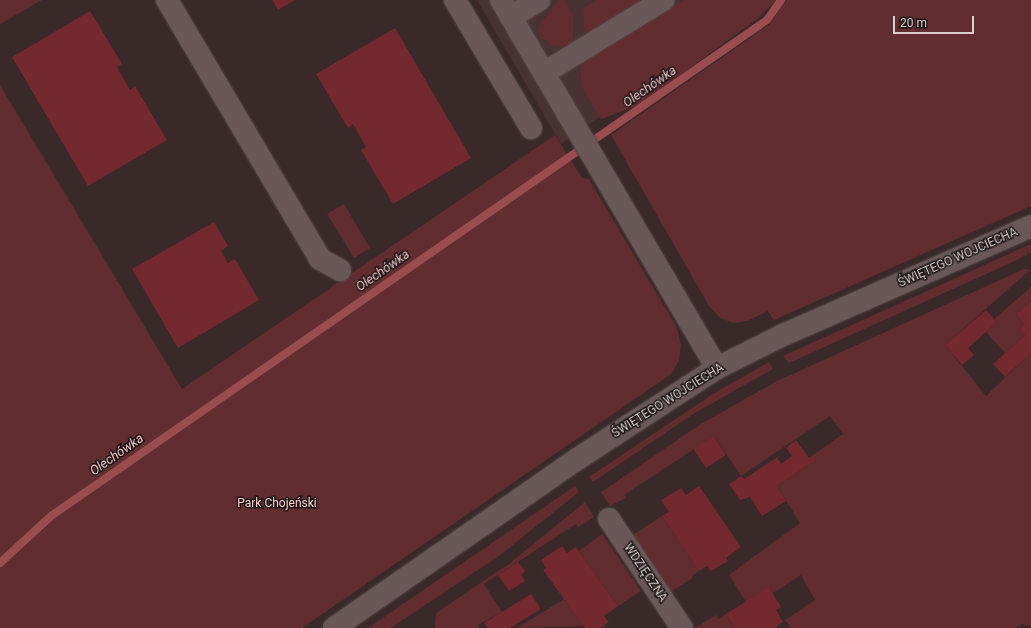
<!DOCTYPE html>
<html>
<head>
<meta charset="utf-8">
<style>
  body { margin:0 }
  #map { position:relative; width:1031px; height:628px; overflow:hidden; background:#392929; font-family:Roboto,sans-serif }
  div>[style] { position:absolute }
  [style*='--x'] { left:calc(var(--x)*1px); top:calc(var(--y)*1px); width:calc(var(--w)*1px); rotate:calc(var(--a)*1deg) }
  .built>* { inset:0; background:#493232 }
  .green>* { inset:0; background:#622d2f }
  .stream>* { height:8px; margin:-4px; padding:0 4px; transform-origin:4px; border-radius:4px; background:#9a4c4f }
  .building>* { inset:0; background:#73292e }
  .roads { filter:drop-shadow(0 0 1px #544646) drop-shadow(0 0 1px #544646) }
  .minor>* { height:22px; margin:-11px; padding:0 11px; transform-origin:11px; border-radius:11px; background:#6a5757 }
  span { translate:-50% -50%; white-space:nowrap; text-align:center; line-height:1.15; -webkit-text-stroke:3px #1b1414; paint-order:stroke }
  .street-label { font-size:12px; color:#dacfce }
  .park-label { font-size:12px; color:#fdcecd }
  .water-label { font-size:13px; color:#f1c2c1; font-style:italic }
  .scale { position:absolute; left:893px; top:16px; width:81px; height:18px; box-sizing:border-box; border:2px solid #dacfce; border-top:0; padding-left:5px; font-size:12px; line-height:14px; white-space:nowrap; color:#dacfce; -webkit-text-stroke:3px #1b1414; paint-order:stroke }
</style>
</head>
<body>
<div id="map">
  <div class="built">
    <div style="clip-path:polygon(477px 0,761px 0,756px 9px,561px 144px)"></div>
  </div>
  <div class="green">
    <div style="clip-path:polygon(0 0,42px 0,0 24px)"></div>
    <div style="clip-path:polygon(558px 0,564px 0,573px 15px,573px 43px,564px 47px,551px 45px,541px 37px,538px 31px,539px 26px)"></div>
    <div style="clip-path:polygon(596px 0,641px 0,585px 35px,583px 8px)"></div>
    <div style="clip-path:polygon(684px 0,776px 0,757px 19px,639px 105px,601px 119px,581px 86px,581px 64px,603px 47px)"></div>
    <div style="clip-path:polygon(786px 0,1031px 0,1031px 206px,774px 320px,768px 311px,747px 321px,734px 323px,720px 318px,709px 306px,611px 135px,770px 24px)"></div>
    <div style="clip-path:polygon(0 85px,182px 389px,555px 135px,582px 178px,589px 179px,677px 328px,681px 345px,679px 361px,671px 374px,664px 379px,302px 628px,0 628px)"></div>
    <div style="clip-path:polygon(344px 204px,370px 248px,354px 258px,327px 214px)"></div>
    <div style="clip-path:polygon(1031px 244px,1031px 252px,1017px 260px,789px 363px,783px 356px)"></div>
    <div style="clip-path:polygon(1024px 269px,1030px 270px,945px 345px,986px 396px,1031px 353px,1031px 626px,1022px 624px,1016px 628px,791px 628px,785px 620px,815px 600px,801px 575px,773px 593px,769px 588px,746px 602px,729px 575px,800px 523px,777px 486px,816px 460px,813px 455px,843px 434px,830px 416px,741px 476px,714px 436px,624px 495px,626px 498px,610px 506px,601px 492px,701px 424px,775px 382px)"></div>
    <div style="clip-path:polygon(1031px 287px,1031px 301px,1016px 314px,1024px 324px,1019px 329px,1025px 335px,1005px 353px,986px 332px,997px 322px,994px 319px)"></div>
    <div style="clip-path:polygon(769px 362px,773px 369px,693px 414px,593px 482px,589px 477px,713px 394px)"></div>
    <div style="clip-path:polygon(575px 486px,579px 492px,499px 556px,391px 628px,368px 628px)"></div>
    <div style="clip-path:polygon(585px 502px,594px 517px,578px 527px,576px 524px,484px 584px,502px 612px,478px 625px,480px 628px,435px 628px,436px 613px,510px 563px)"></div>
    <div style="clip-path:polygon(662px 516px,699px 571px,692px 576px,693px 578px,670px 592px,633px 535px)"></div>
    <div style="clip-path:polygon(602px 534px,641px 591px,618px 606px,579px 551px)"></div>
    <div style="clip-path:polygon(564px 599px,584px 626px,517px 628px)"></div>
    <div style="clip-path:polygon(726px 614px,735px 628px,695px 628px,716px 615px,719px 619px)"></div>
  </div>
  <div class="stream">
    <div style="--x:0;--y:563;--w:69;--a:-42.7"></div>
    <div style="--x:51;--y:516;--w:871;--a:-34.71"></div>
    <div style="--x:767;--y:20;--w:24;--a:-55"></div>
  </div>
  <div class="building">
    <div style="clip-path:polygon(272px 0,295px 0,278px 10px)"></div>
    <div style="clip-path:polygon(90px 11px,122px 64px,117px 67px,130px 90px,135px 86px,167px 140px,88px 186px,12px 57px)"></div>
    <div style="clip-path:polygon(395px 28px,471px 158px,393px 204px,361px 150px,366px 147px,353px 124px,348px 128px,316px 74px)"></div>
    <div style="clip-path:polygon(214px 222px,228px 246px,221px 251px,228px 263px,235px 259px,259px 300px,178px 348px,132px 269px)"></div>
    <div style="clip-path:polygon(1031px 301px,1031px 353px,1005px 377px,993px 364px,1025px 335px,1019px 329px,1024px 324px,1016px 314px)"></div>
    <div style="clip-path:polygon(986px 310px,997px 322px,968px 348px,974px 355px,962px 365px,945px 345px)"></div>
    <div style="clip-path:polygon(714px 436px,726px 455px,706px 468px,693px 449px)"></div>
    <div style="clip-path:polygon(796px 440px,809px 458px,813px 455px,816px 460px,777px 486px,786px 501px,762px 516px,750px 497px,740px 500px,729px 484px,741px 476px,744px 479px,777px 457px,781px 464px,792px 456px,786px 448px)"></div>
    <div style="clip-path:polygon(699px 486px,741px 547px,726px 558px,728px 561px,711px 571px,707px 566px,699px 571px,662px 516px,669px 512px,661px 500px,681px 488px,686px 495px)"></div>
    <div style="clip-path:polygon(562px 546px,567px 553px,576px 547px,618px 606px,604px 616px,609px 622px,601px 628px,585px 628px,543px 570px,546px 568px,541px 560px)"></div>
    <div style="clip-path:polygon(518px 562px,525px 571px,521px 575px,525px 581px,509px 591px,498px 575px)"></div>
    <div style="clip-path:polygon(769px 587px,781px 607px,776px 610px,783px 622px,776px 626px,778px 628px,735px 628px,726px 614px)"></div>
    <div style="clip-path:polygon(531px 594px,541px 609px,510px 628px,488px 628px,484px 623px)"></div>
  </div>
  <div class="roads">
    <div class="minor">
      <div style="--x:167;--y:0;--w:301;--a:59.4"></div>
      <div style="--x:320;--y:259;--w:23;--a:29"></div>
      <div style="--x:455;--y:0;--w:149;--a:59.3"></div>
      <div style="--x:501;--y:0;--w:427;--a:59.6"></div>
      <div style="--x:511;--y:17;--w:33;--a:-31"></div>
      <div style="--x:544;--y:73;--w:140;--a:-31.5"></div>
      <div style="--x:609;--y:519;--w:131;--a:56.2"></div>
      <div style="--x:334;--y:628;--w:298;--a:-34.8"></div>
      <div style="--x:579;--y:458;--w:165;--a:-33.1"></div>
      <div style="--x:717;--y:368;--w:72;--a:-26.6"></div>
      <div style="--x:781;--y:336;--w:273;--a:-23.7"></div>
    </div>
  </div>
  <div class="street-label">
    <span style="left:958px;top:258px;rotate:-24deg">ŚWIĘTEGO WOJCIECHA</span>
    <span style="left:668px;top:401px;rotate:-32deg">ŚWIĘTEGO WOJCIECHA</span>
    <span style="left:645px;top:573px;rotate:56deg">WDZIĘCZNA</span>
  </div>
  <div class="park-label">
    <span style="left:277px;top:504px">Park Chojeński</span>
  </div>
  <div class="water-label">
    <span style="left:650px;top:87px;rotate:-35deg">Olechówka</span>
    <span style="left:383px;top:271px;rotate:-35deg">Olechówka</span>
    <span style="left:117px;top:455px;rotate:-35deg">Olechówka</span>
  </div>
  <div class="scale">20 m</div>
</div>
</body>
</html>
